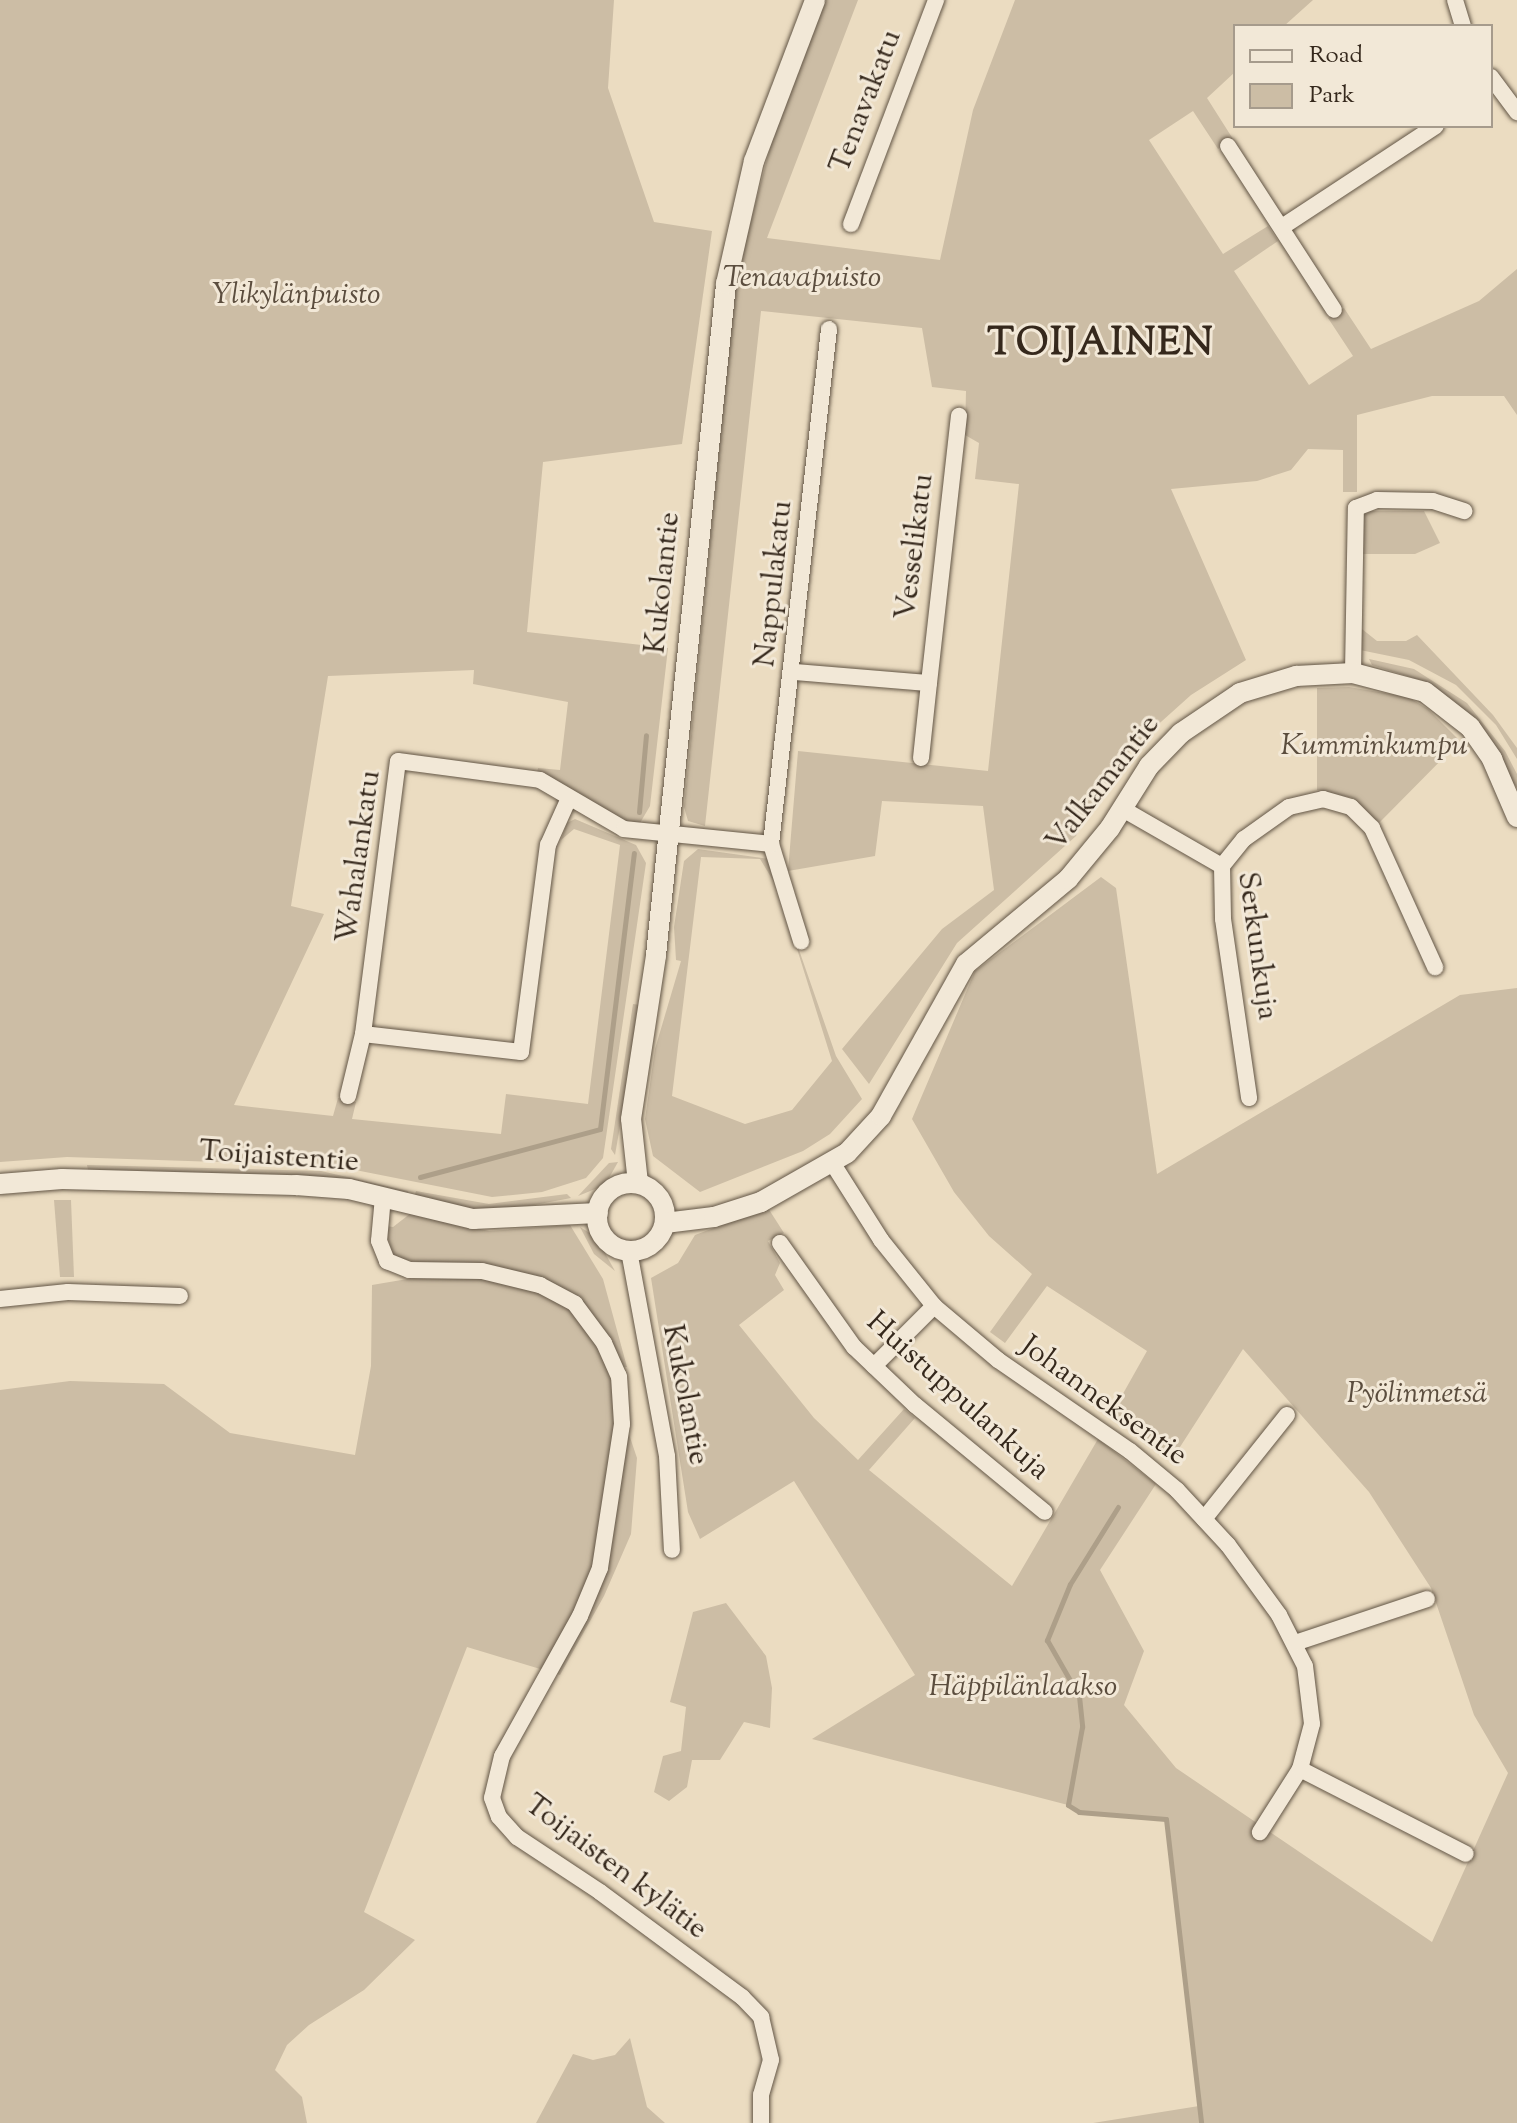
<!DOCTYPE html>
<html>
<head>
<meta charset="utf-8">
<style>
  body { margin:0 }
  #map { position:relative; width:1517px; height:2123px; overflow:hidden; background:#ebdcc1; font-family:"Sorts Mill Goudy",serif }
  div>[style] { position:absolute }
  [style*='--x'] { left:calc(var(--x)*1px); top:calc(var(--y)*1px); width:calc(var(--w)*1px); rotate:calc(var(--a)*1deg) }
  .green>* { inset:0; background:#ccbda5 }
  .stream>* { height:5px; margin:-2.5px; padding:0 2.5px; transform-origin:2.5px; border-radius:2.5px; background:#ad9f89 }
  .roads { filter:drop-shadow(0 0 2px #625545) drop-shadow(0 0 2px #625545) }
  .minor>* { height:16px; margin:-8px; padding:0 8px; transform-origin:8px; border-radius:8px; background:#f2e8d7 }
  .tertiary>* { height:20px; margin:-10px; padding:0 10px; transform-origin:10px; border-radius:10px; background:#f2e8d7 }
  .tertiary>.ring { margin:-10px; padding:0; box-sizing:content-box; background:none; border:20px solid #f2e8d7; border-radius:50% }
  span { translate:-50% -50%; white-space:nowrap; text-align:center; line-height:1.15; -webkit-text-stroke:6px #f2e8d7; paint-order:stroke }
  .street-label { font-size:30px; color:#35281c }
  .park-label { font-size:30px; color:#5b4d3e; font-style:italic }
  .district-label { font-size:38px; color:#35281c; font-weight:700; letter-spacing:2px }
  .legend { position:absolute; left:1233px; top:24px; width:260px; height:104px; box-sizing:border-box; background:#f2e8d7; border:2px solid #a69b8c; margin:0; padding:10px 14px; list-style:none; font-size:24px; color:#35281c }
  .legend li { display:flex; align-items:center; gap:16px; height:40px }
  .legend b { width:40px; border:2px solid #a69b8c }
</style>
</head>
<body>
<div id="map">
  <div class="green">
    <div style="clip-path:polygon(0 0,614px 0,608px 88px,654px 222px,712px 231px,682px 444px,543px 462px,527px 632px,668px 648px,650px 806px,640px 823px,618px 820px,537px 773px,538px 768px,560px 770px,568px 702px,473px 684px,474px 670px,328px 676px,291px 906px,324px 914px,234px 1105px,333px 1116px,338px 1098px,356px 1102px,352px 1119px,501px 1134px,506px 1094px,588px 1104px,620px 845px,574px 829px,561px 840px,567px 823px,575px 819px,636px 845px,646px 863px,603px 1158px,586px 1178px,542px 1192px,492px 1197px,335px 1166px,67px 1157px,0 1162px)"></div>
    <div style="clip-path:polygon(823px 0,858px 0,767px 238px,940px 260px,973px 110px,1015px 0,1313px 0,1284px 26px,1235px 26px,1235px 72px,1207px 98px,1233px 139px,1218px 149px,1193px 111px,1149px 140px,1223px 254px,1268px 226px,1278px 241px,1234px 271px,1309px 385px,1353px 356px,1328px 318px,1344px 308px,1371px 349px,1479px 301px,1517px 269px,1517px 415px,1504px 396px,1432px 396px,1357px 415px,1357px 492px,1343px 492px,1343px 450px,1308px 449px,1291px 470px,1257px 481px,1171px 489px,1246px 660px,1191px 695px,1152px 730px,1118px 764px,1076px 836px,957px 943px,869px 1084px,842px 1049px,942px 929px,994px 890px,983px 806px,882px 801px,875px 856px,788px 871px,798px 751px,988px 771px,1019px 484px,975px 479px,979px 443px,965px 435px,966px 391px,932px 387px,922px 328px,761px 311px,705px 826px,688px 821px,684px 807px,736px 278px,777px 121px)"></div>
    <div style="clip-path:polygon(1370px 511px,1424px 511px,1440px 543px,1415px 554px,1362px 554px,1363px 516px)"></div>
    <div style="clip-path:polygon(1362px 629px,1377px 641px,1406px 641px,1417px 635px,1493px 715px,1517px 748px,1517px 759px,1496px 725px,1456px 685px,1409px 660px,1360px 650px)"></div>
    <div style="clip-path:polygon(1369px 659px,1414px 669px,1467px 703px,1505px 751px,1517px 774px,1517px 788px,1454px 701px,1423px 681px,1372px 665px)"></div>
    <div style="clip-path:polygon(1349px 687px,1408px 697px,1428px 709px,1460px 741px,1379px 823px,1353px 798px,1317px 790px,1317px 688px)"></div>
    <div style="clip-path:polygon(698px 849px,769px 859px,777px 887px,760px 859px,701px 857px,672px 1096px,745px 1124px,792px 1110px,832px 1061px,783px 904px,836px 1056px,862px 1099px,830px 1134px,803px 1151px,700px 1192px,653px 1156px,645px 1119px,655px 1049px,681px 961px,676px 960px,674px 927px,684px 861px)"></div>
    <div style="clip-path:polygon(1101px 877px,1116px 888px,1157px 1174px,1460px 995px,1517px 988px,1517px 2123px,1093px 2123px,1199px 2106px,1166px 1819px,1079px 1812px,1068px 1805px,812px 1739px,915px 1675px,794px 1481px,700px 1539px,688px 1512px,651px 1278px,678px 1263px,695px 1235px,768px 1208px,784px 1233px,768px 1241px,780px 1263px,775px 1275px,784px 1290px,739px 1325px,814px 1418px,858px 1460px,904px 1409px,915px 1418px,869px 1470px,1012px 1586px,1098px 1439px,1156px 1484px,1100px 1570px,1144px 1651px,1124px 1705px,1176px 1768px,1432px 1942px,1508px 1773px,1474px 1715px,1431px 1588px,1369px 1492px,1243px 1349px,1171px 1461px,1111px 1415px,1147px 1351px,1047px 1286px,1005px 1343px,990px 1332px,1032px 1274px,989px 1236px,954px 1192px,912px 1119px,975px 971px)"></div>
    <div style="clip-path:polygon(633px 1004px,640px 1005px,640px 1012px,615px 1155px,611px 1149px)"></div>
    <div style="clip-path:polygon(618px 1162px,605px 1185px,578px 1196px,609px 1163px)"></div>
    <div style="clip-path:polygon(87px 1165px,321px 1171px,408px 1191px,407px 1196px,88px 1170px)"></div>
    <div style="clip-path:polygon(416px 1191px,489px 1204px,567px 1194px,571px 1198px,518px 1208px,468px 1209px,414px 1198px)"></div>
    <div style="clip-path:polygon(54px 1200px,71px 1200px,74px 1277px,60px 1277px)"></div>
    <div style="clip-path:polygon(411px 1213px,489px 1231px,570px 1225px,603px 1279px,627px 1367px,618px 1368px,566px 1293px,398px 1258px,392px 1253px,385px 1226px,393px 1227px)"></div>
    <div style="clip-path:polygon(580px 1227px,596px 1237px,615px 1271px,594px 1254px)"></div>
    <div style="clip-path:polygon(431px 1275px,479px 1277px,532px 1291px,556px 1299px,584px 1322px,606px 1366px,637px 1458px,631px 1534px,604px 1596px,560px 1675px,467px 1647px,364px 1912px,415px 1940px,364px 1990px,309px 2025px,287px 2045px,275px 2070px,302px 2097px,307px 2123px,0 2123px,0 1390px,70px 1381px,164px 1384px,230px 1433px,355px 1455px,371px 1366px,372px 1285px)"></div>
    <div style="clip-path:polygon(726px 1603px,766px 1656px,772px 1688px,770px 1728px,744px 1722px,720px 1760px,692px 1760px,687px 1787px,669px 1801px,654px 1792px,663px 1756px,681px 1751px,686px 1707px,670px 1702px,693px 1612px)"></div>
    <div style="clip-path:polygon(630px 2038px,647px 2107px,665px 2123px,536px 2123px,573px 2054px,593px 2060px,615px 2055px)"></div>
  </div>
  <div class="stream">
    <div style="--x:639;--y:812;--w:77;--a:-84.8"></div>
    <div style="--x:420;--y:1177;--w:186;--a:-14.9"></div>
    <div style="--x:600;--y:1129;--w:278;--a:-83"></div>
    <div style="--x:1118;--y:1507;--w:91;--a:121.9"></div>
    <div style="--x:1070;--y:1584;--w:61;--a:112.3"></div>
    <div style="--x:1047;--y:1640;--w:64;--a:60.3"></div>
    <div style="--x:1079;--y:1696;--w:31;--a:84"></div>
    <div style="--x:1082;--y:1727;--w:79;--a:100.2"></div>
    <div style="--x:1068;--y:1805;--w:13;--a:32"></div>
    <div style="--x:1079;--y:1812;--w:87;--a:4.6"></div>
    <div style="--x:1166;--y:1819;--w:306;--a:83.4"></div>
  </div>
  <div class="roads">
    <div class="minor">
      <div style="--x:1455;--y:0;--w:27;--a:73"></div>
      <div style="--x:1491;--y:77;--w:44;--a:53.4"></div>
      <div style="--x:1228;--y:146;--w:195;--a:57.1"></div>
      <div style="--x:851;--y:224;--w:240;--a:-69.2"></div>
      <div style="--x:1282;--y:227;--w:184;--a:-33.3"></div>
      <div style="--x:794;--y:672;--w:135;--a:4.7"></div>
      <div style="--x:929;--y:683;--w:269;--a:-83.6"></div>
      <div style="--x:1353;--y:673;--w:165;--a:-89"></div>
      <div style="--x:1356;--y:508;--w:22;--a:-21"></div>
      <div style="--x:1377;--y:500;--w:56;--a:1"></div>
      <div style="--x:1433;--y:501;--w:33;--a:18"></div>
      <div style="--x:921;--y:758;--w:75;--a:-83.9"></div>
      <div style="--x:1121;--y:808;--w:116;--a:29.9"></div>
      <div style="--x:1222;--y:866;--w:53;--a:88.9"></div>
      <div style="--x:1223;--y:919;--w:181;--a:81.7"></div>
      <div style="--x:771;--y:844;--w:102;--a:72.8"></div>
      <div style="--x:1222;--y:866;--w:35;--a:-51"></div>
      <div style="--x:1244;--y:839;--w:55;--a:-35.4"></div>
      <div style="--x:1289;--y:807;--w:35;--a:-13"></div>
      <div style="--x:1323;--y:799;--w:29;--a:16"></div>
      <div style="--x:1351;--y:807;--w:30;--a:45"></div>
      <div style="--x:1372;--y:828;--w:153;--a:65.6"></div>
      <div style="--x:363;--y:1034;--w:159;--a:6.5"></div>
      <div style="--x:521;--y:1052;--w:209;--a:-82.6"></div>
      <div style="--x:548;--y:845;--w:51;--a:-65.9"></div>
      <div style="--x:348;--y:1096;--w:64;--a:-76.4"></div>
      <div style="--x:363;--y:1034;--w:275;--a:-82.7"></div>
      <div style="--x:398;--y:761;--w:143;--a:7.6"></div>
      <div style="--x:540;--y:780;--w:97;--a:30.3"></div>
      <div style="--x:624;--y:829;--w:148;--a:5.8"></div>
      <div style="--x:771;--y:844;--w:518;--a:-83.57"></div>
      <div style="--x:833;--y:1164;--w:90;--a:57.7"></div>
      <div style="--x:881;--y:1240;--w:85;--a:51.2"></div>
      <div style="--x:934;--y:1306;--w:84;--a:40.2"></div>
      <div style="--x:998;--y:1360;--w:160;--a:34.6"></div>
      <div style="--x:1130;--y:1451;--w:61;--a:39.7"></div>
      <div style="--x:1177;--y:1490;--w:75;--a:47.2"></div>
      <div style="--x:1228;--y:1545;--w:87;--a:53.9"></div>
      <div style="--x:1279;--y:1615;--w:57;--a:63"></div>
      <div style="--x:1305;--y:1666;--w:58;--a:83.1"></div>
      <div style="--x:1312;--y:1724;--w:47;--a:104.9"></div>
      <div style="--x:1300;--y:1769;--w:75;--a:122.4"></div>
      <div style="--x:383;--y:1197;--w:44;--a:95.2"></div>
      <div style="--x:379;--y:1241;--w:22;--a:68"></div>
      <div style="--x:387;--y:1261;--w:24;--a:22"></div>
      <div style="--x:409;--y:1270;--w:73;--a:0.8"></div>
      <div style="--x:482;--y:1271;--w:60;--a:13.6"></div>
      <div style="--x:540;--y:1285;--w:40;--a:28"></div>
      <div style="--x:575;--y:1304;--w:49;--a:53.4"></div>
      <div style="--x:604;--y:1343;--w:36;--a:66"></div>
      <div style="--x:619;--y:1376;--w:48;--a:86.4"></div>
      <div style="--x:622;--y:1424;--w:146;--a:98.7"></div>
      <div style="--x:600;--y:1568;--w:52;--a:112.6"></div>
      <div style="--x:580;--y:1616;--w:160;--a:119.1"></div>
      <div style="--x:502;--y:1756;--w:43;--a:103.4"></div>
      <div style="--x:492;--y:1798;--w:20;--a:70"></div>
      <div style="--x:499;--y:1817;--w:27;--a:48"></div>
      <div style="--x:517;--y:1837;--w:100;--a:33.5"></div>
      <div style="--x:600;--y:1892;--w:177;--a:36.5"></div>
      <div style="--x:742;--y:1997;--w:28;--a:46"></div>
      <div style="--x:761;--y:2017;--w:44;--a:76.9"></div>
      <div style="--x:771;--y:2060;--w:36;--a:106"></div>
      <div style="--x:761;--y:2095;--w:28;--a:90"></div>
      <div style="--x:780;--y:1243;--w:128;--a:54.6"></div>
      <div style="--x:854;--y:1347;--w:84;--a:43.6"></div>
      <div style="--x:915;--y:1405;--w:168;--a:39.5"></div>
      <div style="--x:629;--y:1251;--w:208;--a:79.5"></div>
      <div style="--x:667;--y:1456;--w:94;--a:87"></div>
      <div style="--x:0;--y:1299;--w:68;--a:-5.9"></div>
      <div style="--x:68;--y:1292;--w:112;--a:2"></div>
      <div style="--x:874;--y:1366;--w:85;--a:-45"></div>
      <div style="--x:1204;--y:1519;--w:133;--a:-51.4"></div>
      <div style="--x:1295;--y:1643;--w:139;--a:-18.4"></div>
      <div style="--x:1300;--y:1769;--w:186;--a:27.1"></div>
    </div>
    <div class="tertiary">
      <div style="--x:638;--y:1183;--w:64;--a:-96.2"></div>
      <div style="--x:631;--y:1119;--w:166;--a:-81.3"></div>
      <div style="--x:656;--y:955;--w:675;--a:-84.04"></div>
      <div style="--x:726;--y:284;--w:126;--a:-77.2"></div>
      <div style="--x:754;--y:161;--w:172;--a:-69.2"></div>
      <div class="ring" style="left:597px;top:1183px;width:48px;height:48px"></div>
      <div style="--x:0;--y:1184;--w:62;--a:-4.6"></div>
      <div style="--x:62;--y:1179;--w:234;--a:1.5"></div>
      <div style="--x:296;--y:1185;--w:53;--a:4.3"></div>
      <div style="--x:349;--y:1189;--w:128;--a:13.6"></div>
      <div style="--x:473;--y:1219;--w:125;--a:-2.7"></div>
      <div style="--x:665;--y:1223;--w:49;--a:-7"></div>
      <div style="--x:714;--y:1217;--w:49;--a:-17.7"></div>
      <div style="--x:761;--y:1202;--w:99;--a:-29.7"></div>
      <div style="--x:847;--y:1153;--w:50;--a:-47.4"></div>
      <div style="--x:881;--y:1116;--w:174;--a:-60.8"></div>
      <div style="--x:966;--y:964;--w:133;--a:-39.8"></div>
      <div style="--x:1068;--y:879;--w:66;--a:-50.5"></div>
      <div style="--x:1110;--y:828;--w:73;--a:-57.8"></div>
      <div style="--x:1149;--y:766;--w:46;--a:-45.9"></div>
      <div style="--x:1181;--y:733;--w:71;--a:-34.1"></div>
      <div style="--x:1240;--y:693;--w:59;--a:-16.9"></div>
      <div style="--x:1296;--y:676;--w:57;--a:-3"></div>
      <div style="--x:1353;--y:673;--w:74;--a:14.8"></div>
      <div style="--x:1425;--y:692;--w:57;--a:37.9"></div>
      <div style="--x:1470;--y:727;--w:39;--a:55"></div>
      <div style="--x:1492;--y:759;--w:63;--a:66.7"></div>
    </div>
  </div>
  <div class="street-label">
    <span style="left:867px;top:102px;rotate:-69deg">Tenavakatu</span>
    <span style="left:916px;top:547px;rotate:-83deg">Vesselikatu</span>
    <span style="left:664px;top:583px;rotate:-84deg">Kukolantie</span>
    <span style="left:775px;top:584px;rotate:-84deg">Nappulakatu</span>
    <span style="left:1104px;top:784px;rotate:-52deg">Valkamantie</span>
    <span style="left:360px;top:857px;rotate:-82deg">Wahalankatu</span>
    <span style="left:1256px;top:946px;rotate:82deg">Serkunkuja</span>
    <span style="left:279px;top:1158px;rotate:4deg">Toijaistentie</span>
    <span style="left:684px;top:1395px;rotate:79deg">Kukolantie</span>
    <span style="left:957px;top:1397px;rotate:42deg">Huistuppulankuja</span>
    <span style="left:1103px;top:1402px;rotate:36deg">Johanneksentie</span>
    <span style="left:615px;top:1868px;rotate:37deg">Toijaisten kylätie</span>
  </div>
  <div class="park-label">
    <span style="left:802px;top:279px">Tenavapuisto</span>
    <span style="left:296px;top:296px">Ylikylänpuisto</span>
    <span style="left:1374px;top:747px">Kumminkumpu</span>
    <span style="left:1417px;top:1395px">Pyölinmetsä</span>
    <span style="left:1023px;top:1688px">Häppilänlaakso</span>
  </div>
  <div class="district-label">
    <span style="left:1101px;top:346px">TOIJAINEN</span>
  </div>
  <ul class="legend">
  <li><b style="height:10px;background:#f2e8d7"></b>Road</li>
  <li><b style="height:22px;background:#ccbda5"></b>Park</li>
  </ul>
</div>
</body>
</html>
